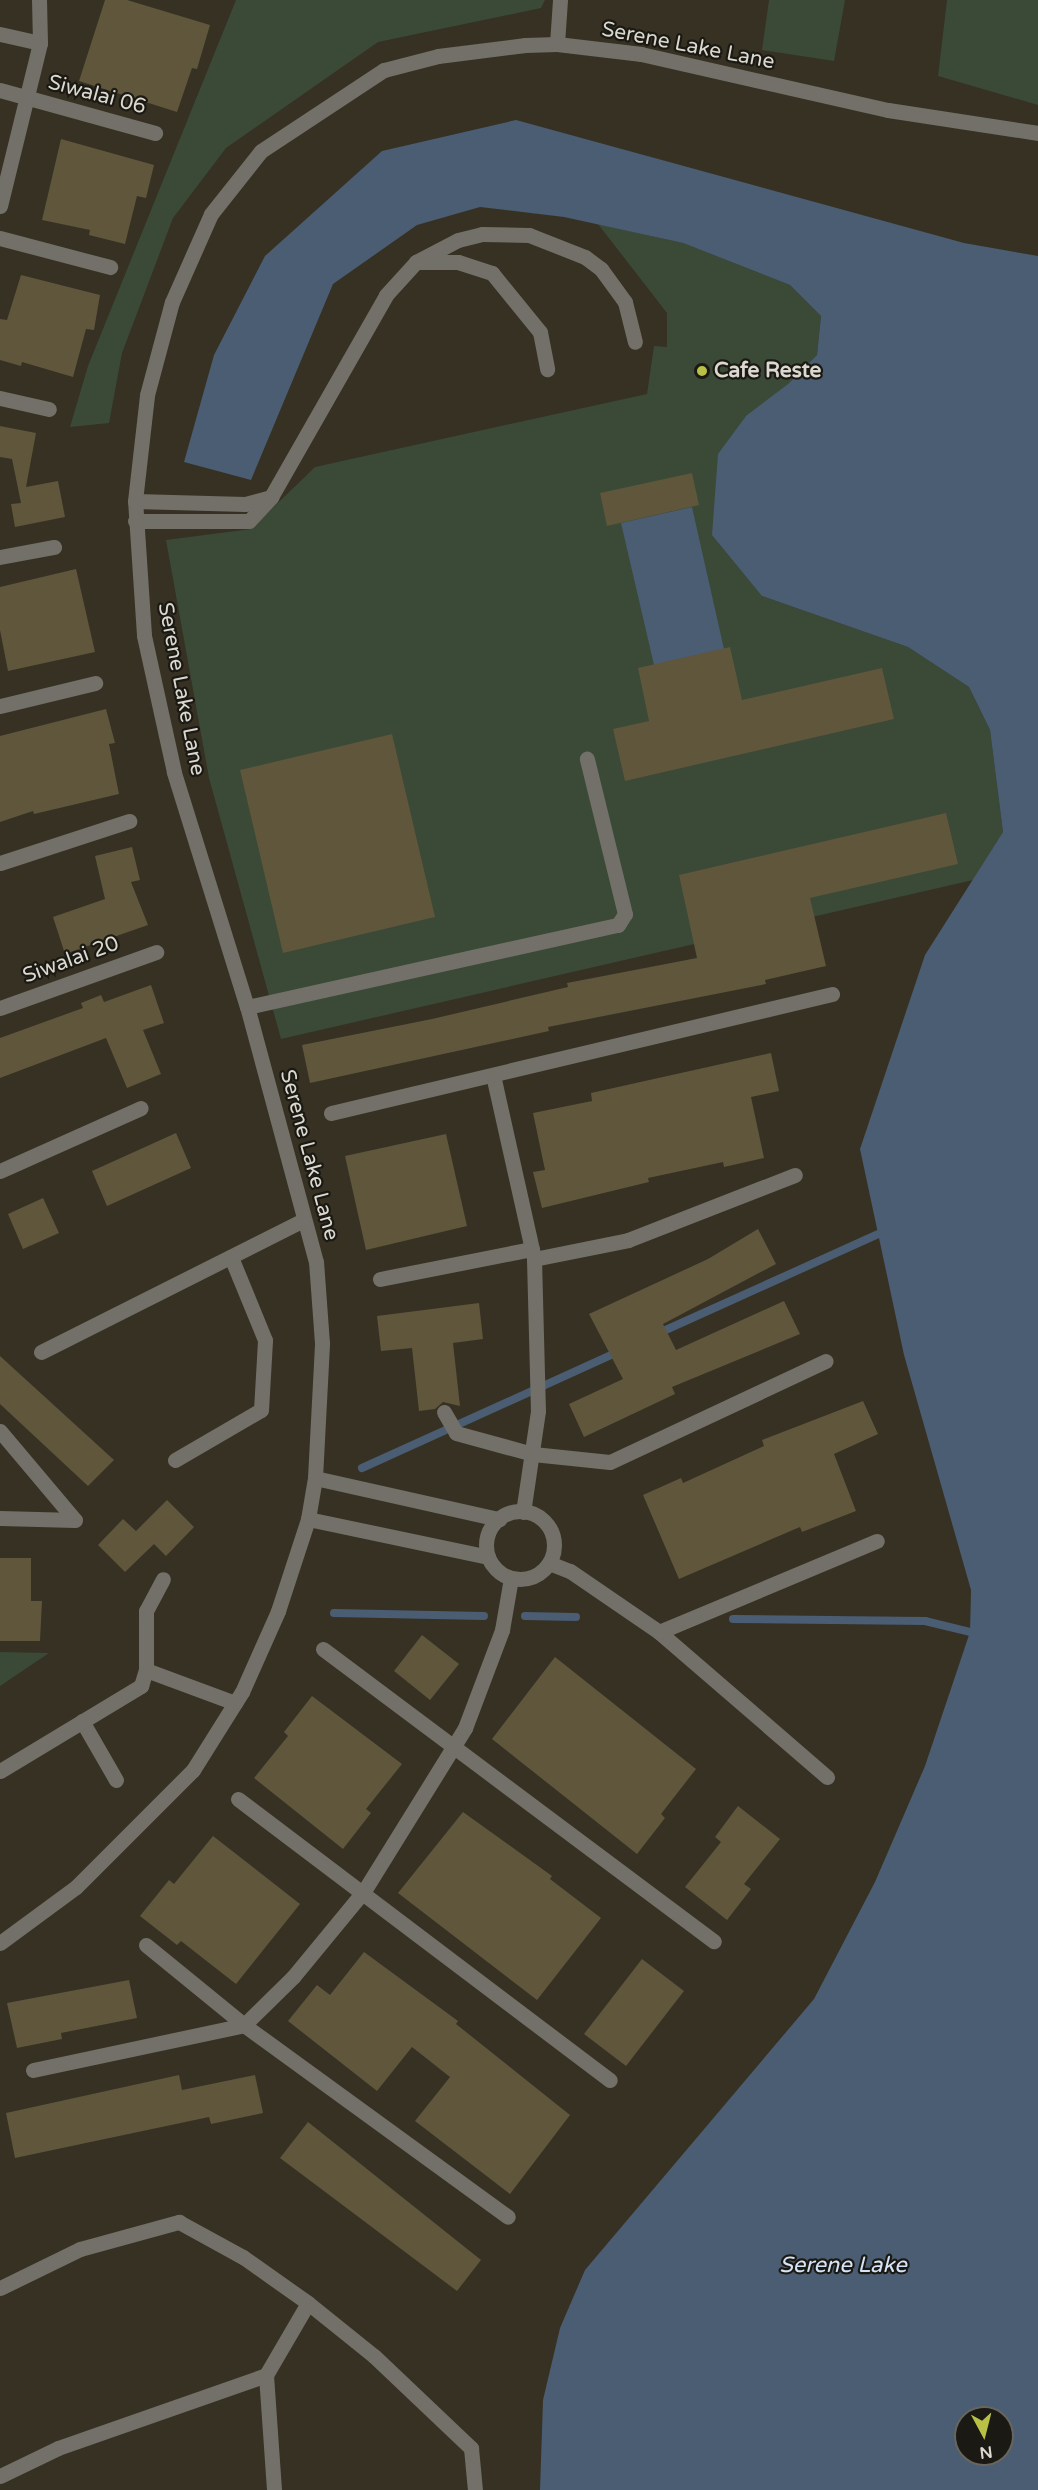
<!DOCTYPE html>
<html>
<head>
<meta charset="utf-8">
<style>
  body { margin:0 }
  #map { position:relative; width:1038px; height:2490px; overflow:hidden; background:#363123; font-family:"Varela Round",sans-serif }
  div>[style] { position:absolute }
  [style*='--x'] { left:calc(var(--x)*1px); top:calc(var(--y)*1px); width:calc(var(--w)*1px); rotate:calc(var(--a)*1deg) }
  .green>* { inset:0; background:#3b4937 }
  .water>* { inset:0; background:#4a5d72 }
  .stream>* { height:8px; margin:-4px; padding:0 4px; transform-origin:4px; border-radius:4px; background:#4a5d72 }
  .building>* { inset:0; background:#5f563c }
  .minor>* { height:15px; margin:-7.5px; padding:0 7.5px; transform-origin:7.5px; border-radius:7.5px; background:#727069 }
  .minor>.ring { margin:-7.5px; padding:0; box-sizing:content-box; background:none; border:15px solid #727069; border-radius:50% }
  .dots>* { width:16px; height:16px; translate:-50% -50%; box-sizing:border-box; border:3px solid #1b1913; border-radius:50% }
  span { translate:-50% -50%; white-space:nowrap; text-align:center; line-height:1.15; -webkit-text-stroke:4.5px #1b1913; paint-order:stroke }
  .street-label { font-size:21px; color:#dbd8cf }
  .poi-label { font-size:21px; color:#dbd8cf; font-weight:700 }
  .left { translate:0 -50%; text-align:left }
  .water-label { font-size:22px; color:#d5e4f6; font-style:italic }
  .north { position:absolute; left:954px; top:2406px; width:60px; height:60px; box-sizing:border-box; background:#1b1913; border:2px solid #68655e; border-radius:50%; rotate:173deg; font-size:16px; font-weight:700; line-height:24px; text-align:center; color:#dbd8cf }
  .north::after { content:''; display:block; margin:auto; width:21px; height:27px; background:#b9c046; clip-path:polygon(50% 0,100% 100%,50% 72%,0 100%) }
</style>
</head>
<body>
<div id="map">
  <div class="green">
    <div style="clip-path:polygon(236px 0,545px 0,541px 8px,378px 42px,226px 148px,173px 218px,122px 353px,109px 423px,70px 427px,88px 366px)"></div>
    <div style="clip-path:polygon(769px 0,845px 0,834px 61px,762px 50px)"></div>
    <div style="clip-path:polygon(947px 0,1038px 0,1038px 105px,938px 76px)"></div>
    <div style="clip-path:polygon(598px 224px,683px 243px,790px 285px,821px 316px,817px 355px,788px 384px,762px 596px,908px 647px,969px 687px,990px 730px,1003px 832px,973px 880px,281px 1039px,209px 778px,166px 540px,251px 529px,315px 467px,647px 394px,654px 346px,667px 347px,667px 313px)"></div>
    <div style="clip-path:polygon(0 1652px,49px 1653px,0 1686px)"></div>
  </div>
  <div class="water">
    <div style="clip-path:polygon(evenodd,516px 120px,964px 243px,1038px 256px,1038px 2490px,540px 2490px,543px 2400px,560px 2328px,585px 2270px,814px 1999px,875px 1882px,925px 1766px,970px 1632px,971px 1590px,904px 1355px,860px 1149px,925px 955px,1003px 832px,990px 730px,969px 687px,908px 647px,762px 596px,712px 535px,718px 454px,746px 416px,788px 384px,817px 355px,821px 316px,790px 285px,683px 243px,564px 217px,480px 207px,417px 225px,333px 284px,251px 480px,184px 462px,214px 355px,265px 256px,382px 151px,516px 120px,966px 2418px,1002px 2418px,1002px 2454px,966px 2454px,966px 2418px)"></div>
    <div style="clip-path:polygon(692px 507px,724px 649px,654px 665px,621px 523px)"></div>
  </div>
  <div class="stream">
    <div style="--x:659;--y:1333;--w:240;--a:-24.3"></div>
    <div style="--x:362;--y:1468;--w:281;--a:-24.4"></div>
    <div style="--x:334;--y:1613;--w:150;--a:1.1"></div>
    <div style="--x:525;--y:1616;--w:51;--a:1.1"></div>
    <div style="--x:733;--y:1619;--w:192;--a:0.6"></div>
    <div style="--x:925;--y:1621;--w:46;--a:13.7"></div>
  </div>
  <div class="building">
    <div style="clip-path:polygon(105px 0,127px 0,210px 25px,197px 69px,192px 68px,177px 112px,79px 81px)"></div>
    <div style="clip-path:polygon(61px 139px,154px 165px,146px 198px,137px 196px,125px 244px,89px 235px,90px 230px,42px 220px)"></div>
    <div style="clip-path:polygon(21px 275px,100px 295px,94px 330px,86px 329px,73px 377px,22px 362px,21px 366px,0 360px,0 319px,7px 320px)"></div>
    <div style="clip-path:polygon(0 426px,36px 433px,26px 487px,58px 481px,65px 517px,15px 527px,11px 504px,21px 503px,12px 459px,0 457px)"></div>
    <div style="clip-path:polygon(692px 473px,699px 505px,607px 526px,600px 493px)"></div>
    <div style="clip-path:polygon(76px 569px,95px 652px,8px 671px,0 630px,0 587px)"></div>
    <div style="clip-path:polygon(730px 647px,742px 700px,882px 668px,894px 719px,625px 781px,613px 729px,649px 721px,638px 668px)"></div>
    <div style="clip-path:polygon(106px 709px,115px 743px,109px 744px,119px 794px,34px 814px,33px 811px,0 822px,0 736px)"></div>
    <div style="clip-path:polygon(392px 734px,435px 917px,283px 953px,240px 770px)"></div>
    <div style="clip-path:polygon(946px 813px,958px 864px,810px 898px,826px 966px,765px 980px,766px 984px,548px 1027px,549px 1031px,310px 1083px,302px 1045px,432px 1019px,568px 987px,567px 983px,697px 958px,679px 875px)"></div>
    <div style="clip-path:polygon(132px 847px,140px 880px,131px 882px,148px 925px,65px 954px,53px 917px,105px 899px,95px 856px)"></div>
    <div style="clip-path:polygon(151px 985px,164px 1023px,143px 1030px,161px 1074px,127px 1088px,106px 1038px,0 1078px,0 1038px,83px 1008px,81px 1003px,101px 995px,104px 1002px)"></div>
    <div style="clip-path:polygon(771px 1053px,779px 1091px,751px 1097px,764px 1158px,724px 1167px,723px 1162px,648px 1178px,649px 1182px,542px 1208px,533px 1172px,545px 1170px,533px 1113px,592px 1101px,591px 1093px)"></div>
    <div style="clip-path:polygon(176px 1133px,191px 1168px,107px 1206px,92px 1171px)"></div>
    <div style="clip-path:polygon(446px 1134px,467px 1226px,366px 1250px,345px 1156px)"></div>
    <div style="clip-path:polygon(43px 1198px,59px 1233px,23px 1249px,8px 1214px)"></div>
    <div style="clip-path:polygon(758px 1229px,776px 1264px,663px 1324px,676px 1350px,784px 1301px,800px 1334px,672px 1387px,675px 1394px,584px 1437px,569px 1404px,623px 1379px,589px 1314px,708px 1259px)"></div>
    <div style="clip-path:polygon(479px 1303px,483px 1339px,453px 1343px,460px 1406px,443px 1402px,435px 1409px,419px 1411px,412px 1348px,381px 1351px,377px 1316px)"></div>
    <div style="clip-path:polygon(0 1356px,114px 1460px,88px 1486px,0 1404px)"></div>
    <div style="clip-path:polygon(863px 1401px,878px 1434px,834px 1454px,856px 1511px,802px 1532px,800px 1527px,679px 1579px,643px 1495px,681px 1478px,683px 1483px,764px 1446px,762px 1440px)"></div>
    <div style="clip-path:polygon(167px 1500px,194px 1527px,166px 1556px,154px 1544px,125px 1572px,98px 1545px,123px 1519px,136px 1531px)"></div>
    <div style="clip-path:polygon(0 1558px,31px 1558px,31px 1601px,42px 1601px,40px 1641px,0 1641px)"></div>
    <div style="clip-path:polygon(422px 1635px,459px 1664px,430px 1700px,394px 1671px)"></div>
    <div style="clip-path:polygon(555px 1657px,696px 1769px,661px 1814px,665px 1818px,637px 1854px,492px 1739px)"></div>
    <div style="clip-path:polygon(312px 1696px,402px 1764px,366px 1809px,371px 1813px,343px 1849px,254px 1778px,288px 1736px,284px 1732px)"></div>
    <div style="clip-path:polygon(738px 1806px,780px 1839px,744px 1884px,751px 1889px,727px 1920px,685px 1887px,721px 1842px,715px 1837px)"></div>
    <div style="clip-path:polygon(463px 1812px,552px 1876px,550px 1879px,601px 1918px,537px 2000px,398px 1893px)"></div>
    <div style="clip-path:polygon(213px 1836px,300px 1904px,236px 1984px,181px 1941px,177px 1945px,140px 1916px,169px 1880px,174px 1884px)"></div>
    <div style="clip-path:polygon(364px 1952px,458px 2021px,456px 2024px,570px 2115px,510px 2194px,415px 2121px,450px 2077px,412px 2047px,377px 2091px,288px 2021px,317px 1985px,330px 1995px)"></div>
    <div style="clip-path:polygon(642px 1959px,684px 1991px,626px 2066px,584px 2034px)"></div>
    <div style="clip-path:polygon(129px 1980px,137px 2018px,61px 2033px,62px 2039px,17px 2048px,7px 2003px)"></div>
    <div style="clip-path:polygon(179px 2075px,182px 2090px,255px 2075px,263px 2113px,211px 2124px,209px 2117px,15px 2158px,6px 2113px)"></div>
    <div style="clip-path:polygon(308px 2122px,481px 2260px,457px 2291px,280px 2158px)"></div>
  </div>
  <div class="minor">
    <div style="--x:0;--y:34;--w:41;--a:12.7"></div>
    <div style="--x:557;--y:44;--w:44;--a:-86.1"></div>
    <div style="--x:0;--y:90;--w:161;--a:15.5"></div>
    <div style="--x:0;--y:206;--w:168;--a:-76.2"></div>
    <div style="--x:40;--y:43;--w:43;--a:-91.3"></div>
    <div style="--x:0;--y:238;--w:114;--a:14.8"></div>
    <div style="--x:416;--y:262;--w:42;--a:0"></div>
    <div style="--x:458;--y:262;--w:36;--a:18"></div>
    <div style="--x:492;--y:273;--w:76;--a:50.9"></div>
    <div style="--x:540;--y:332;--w:38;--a:79"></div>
    <div style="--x:0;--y:398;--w:50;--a:12.7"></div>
    <div style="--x:135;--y:501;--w:110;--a:1.6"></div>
    <div style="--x:245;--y:504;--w:27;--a:-15"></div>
    <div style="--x:135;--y:521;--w:114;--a:0"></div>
    <div style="--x:249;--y:521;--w:33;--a:-47"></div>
    <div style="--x:271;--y:497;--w:232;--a:-60.3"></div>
    <div style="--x:386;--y:295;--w:45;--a:-47.7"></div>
    <div style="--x:416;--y:262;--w:47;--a:-27.6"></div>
    <div style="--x:458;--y:240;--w:25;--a:-14"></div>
    <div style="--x:482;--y:234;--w:47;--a:1.2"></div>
    <div style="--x:529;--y:235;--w:60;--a:21.4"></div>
    <div style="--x:585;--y:257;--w:20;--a:37"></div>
    <div style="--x:601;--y:269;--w:41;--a:54"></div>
    <div style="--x:625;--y:302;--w:41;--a:76"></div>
    <div style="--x:0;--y:557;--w:55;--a:-10.5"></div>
    <div style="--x:0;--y:706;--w:98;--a:-13.6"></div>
    <div style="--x:0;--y:863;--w:136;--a:-18"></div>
    <div style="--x:247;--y:1007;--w:380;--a:-12.5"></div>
    <div style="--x:618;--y:925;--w:13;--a:-58"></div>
    <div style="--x:625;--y:914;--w:160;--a:-103.8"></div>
    <div style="--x:0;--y:1008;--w:166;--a:-19.7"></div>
    <div style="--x:493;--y:1075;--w:189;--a:77.4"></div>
    <div style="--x:534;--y:1259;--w:152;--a:88.5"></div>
    <div style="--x:538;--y:1411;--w:102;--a:98.4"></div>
    <div style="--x:331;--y:1113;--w:515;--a:-13.36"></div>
    <div style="--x:0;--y:1171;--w:154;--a:-24.1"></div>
    <div style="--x:534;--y:1259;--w:96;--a:-11.4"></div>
    <div style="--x:628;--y:1240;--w:179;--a:-21.3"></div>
    <div style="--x:380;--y:1279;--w:155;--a:-11.2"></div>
    <div style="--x:41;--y:1352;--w:294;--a:-26.7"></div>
    <div style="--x:444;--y:1412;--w:24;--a:60"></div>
    <div style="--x:456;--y:1433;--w:80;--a:15.3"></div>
    <div style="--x:533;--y:1454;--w:77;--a:5.9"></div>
    <div style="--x:610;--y:1462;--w:238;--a:-25.1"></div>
    <div style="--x:0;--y:1431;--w:116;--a:49.9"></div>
    <div style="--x:175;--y:1460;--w:99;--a:-30.2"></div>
    <div style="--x:261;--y:1410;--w:70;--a:-86.7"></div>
    <div style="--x:265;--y:1340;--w:90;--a:-112.3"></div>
    <div style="--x:315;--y:1478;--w:189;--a:12.6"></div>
    <div class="ring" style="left:486px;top:1511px;width:53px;height:53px"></div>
    <div style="--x:0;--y:1518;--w:75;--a:1.5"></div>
    <div style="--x:308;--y:1519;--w:184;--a:11.9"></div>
    <div style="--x:549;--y:1563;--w:22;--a:21"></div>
    <div style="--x:570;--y:1571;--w:108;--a:34.4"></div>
    <div style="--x:659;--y:1632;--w:222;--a:40.8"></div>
    <div style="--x:659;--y:1632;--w:236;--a:-22.7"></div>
    <div style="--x:323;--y:1649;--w:488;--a:36.8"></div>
    <div style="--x:146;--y:1670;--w:95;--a:20.3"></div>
    <div style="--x:82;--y:1721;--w:68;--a:60"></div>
    <div style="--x:0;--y:1771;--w:165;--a:-31.1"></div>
    <div style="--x:141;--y:1686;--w:17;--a:-73"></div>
    <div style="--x:146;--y:1670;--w:59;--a:-90"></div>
    <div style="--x:146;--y:1611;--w:36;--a:-62"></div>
    <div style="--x:238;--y:1799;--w:466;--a:37.1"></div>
    <div style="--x:0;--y:1943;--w:94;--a:-36.4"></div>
    <div style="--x:76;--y:1887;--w:165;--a:-45"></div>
    <div style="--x:193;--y:1770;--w:92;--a:-57.9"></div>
    <div style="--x:242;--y:1692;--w:89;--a:-66"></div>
    <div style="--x:278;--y:1611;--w:97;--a:-71.9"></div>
    <div style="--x:308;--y:1519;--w:42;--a:-80.3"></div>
    <div style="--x:315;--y:1478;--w:135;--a:-87"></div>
    <div style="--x:322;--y:1343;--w:81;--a:-94.2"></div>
    <div style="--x:316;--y:1262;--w:264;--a:-105.1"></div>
    <div style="--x:247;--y:1007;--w:246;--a:-107.3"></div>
    <div style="--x:174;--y:772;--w:140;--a:-102.4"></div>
    <div style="--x:144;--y:635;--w:134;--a:-93.8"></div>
    <div style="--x:135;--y:501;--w:107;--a:-83.5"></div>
    <div style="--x:147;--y:395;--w:96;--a:-75"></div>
    <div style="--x:172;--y:302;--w:96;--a:-66.1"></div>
    <div style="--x:211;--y:214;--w:80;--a:-51.6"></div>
    <div style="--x:261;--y:151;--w:147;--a:-33.4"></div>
    <div style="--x:384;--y:70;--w:56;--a:-14.5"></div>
    <div style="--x:438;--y:56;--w:88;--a:-7.2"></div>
    <div style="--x:525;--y:45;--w:32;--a:-2"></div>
    <div style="--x:557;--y:44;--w:85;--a:6.8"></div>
    <div style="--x:641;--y:54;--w:253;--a:12.8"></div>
    <div style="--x:888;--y:110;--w:152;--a:8.7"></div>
    <div style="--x:146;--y:1945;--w:127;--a:39.2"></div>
    <div style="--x:244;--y:2025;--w:326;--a:36"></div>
    <div style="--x:33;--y:2070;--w:216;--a:-12"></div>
    <div style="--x:244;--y:2025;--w:69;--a:-44.4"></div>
    <div style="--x:293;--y:1977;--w:112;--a:-50.5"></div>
    <div style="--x:364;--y:1891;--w:192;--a:-58.2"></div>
    <div style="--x:465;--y:1728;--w:105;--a:-69.3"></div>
    <div style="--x:502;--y:1630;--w:53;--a:-80.2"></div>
    <div style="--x:0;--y:2288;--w:89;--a:-26"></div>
    <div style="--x:80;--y:2249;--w:103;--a:-15.3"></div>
    <div style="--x:179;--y:2222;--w:73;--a:28.7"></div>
    <div style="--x:243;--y:2257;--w:80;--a:35.3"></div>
    <div style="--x:266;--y:2375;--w:115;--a:86"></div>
    <div style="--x:0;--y:2476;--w:64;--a:-25.8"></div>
    <div style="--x:58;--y:2448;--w:220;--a:-19.3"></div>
    <div style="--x:266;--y:2375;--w:83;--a:-59.7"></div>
    <div style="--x:308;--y:2303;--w:85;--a:38.8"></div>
    <div style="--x:374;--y:2356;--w:134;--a:43.5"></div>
    <div style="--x:471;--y:2448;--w:42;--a:84.6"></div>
  </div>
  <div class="dots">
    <div style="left:702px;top:371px;background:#b9c046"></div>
  </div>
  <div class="street-label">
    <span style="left:688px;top:46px;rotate:11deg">Serene Lake Lane</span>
    <span style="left:97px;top:95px;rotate:15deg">Siwalai 06</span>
    <span style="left:181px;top:689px;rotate:79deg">Serene Lake Lane</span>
    <span style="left:71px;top:960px;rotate:-20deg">Siwalai 20</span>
    <span style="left:309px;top:1155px;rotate:75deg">Serene Lake Lane</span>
  </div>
  <div class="poi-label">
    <span class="left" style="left:714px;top:371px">Cafe Reste</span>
  </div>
  <div class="water-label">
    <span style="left:843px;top:2266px">Serene Lake</span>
  </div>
  <div class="north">N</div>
</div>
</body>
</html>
